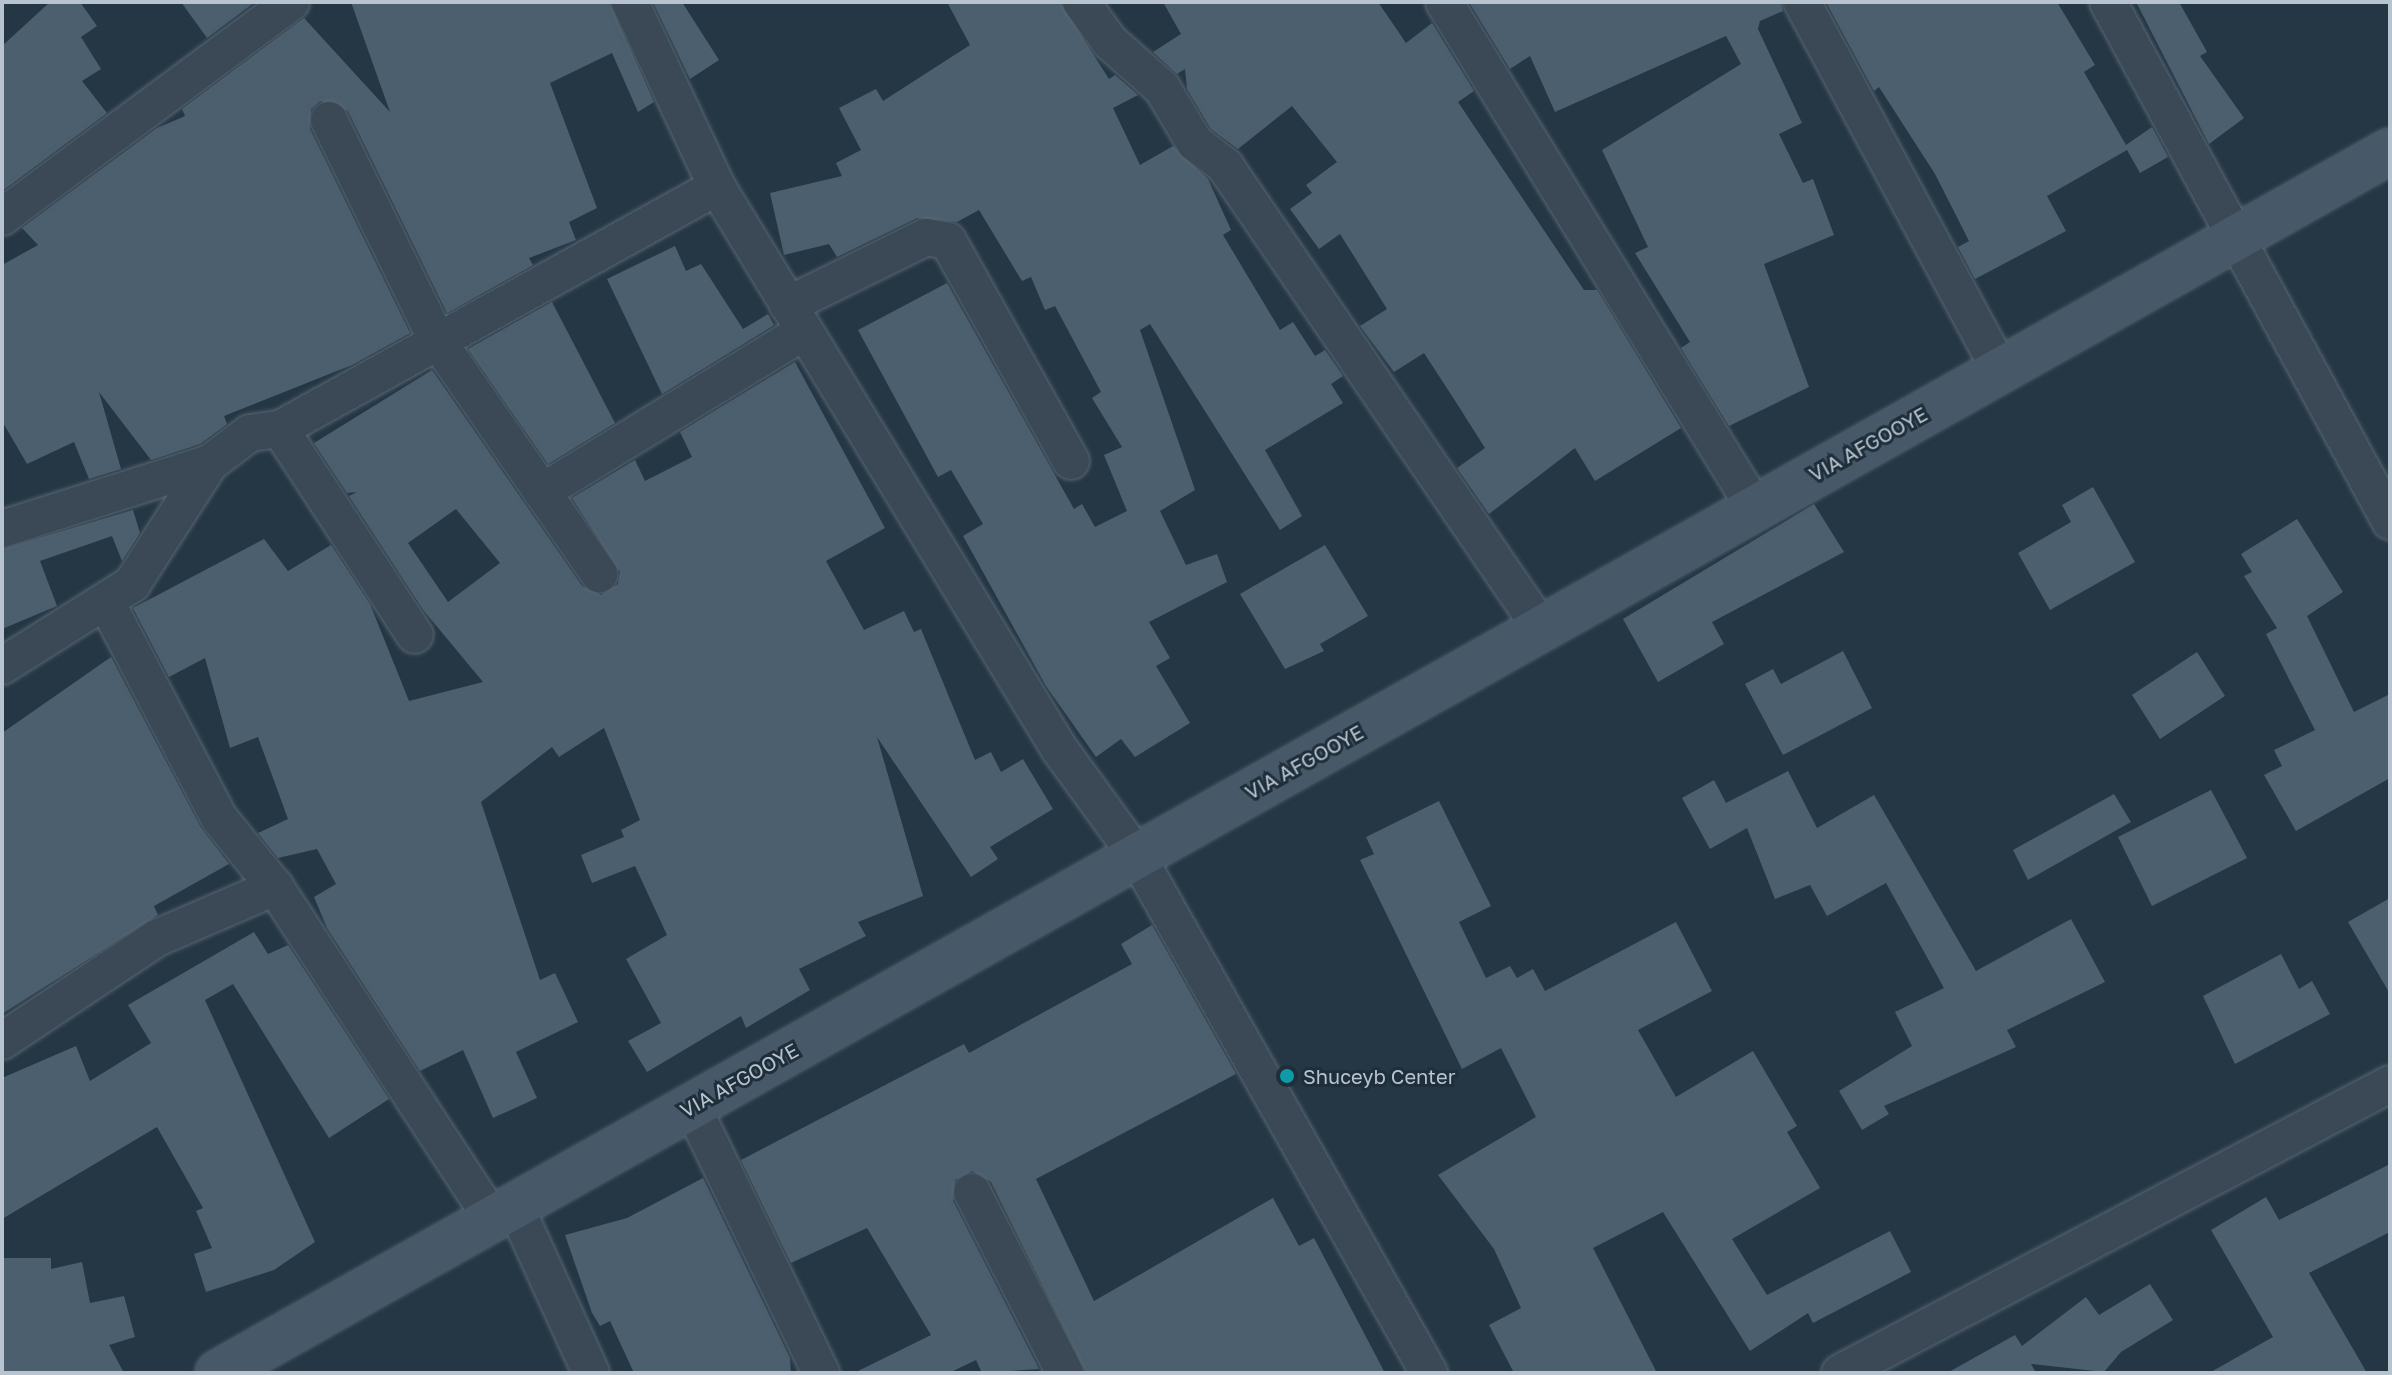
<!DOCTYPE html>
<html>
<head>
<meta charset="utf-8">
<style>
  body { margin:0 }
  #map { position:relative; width:2392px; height:1375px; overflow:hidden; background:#253745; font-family:"Golos Text",sans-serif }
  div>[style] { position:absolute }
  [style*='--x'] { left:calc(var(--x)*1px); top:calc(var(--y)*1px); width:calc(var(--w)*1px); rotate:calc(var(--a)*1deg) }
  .building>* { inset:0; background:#4b5f6e }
  .roads { filter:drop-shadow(0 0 2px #586672) drop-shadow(0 0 2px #586672) }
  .minor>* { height:36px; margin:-18px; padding:0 18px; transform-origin:18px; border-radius:18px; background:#3a4955 }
  .secondary>* { height:44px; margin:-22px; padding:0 22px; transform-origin:22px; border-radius:22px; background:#475868 }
  .dots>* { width:22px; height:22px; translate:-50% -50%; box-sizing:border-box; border:4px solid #1e2e3a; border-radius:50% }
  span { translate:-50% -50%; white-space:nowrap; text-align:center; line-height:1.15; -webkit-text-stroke:6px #1e2e3a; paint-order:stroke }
  .street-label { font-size:20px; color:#b7c3ce }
  .poi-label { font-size:20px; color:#b7c3ce }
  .left { translate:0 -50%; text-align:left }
  .frame { position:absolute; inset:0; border:4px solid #b7c3ce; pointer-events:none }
</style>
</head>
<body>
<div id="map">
  <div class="building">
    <div style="clip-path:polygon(50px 2px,80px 2px,97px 26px,81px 37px,101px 69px,82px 81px,107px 113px,2px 191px,2px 46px)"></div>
    <div style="clip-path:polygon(181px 2px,255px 2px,207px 38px)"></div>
    <div style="clip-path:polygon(351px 2px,609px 2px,654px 102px,638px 112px,612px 53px,550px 83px,597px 208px,569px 222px,576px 240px,529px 258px,533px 265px,447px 313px,348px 111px,320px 101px,311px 109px,310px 129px,410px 333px,352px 365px,224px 416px,227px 424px,200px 444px,151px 460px,99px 392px,121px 469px,89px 479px,74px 442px,27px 464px,2px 421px,2px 265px,38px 245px,22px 228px,157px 128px,185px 116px,182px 109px,304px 18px,390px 112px)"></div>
    <div style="clip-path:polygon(653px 2px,682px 2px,719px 60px,690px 79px)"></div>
    <div style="clip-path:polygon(947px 2px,1060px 2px,1109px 79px,1115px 75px,1138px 95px,1113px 108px,1140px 165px,1173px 146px,1208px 179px,1231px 230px,1223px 235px,1280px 330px,1293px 322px,1315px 356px,1325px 350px,1343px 376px,1331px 384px,1343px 403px,1265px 450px,1302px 516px,1280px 530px,1150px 324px,1140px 330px,1195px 490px,1160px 511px,1186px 565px,1217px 554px,1227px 582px,1149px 622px,1170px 658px,1156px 666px,1190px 723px,1135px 757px,1121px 739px,1096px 757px,1046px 686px,963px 536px,983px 524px,951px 470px,938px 477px,858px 330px,947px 283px,1074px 509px,1082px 504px,1095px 527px,1127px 511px,1104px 455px,1122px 447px,1092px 398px,1101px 392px,1055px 306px,1045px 310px,1031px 277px,1022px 281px,979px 210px,957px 222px,917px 218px,837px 257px,829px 244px,784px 255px,770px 193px,842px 176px,836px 163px,861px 150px,839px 108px,876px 89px,883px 101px,970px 45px)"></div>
    <div style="clip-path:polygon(1163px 2px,1378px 2px,1406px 43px,1432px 23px,1474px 91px,1458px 102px,1584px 290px,1597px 290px,1681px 428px,1595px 481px,1575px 448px,1489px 514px,1457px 468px,1485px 448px,1452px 396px,1424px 353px,1394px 372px,1360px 326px,1387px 309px,1340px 234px,1319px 249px,1290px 209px,1312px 193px,1306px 185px,1337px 162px,1292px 106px,1238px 149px,1211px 129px,1187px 89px,1185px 69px,1177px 74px,1153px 52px,1181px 34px)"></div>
    <div style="clip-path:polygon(1469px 2px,1781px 2px,1783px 11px,1760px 21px,1758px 29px,1802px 123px,1779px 134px,1803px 183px,1813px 179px,1834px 235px,1764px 264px,1809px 387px,1729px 426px,1681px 348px,1690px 342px,1635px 253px,1648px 247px,1602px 150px,1741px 64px,1726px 36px,1555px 112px,1530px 56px,1510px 69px)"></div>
    <div style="clip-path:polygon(1826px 2px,2057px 2px,2095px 65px,2084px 72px,2126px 145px,2152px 127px,2168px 157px,2140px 173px,2127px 150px,2047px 196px,2066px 231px,1975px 279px,1958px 247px,1969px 241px,1935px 174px,1879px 87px,1874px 91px)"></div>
    <div style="clip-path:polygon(2136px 2px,2179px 2px,2207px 52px,2200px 56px,2244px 118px,2209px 144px)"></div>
    <div style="clip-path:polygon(675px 246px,686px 271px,701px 264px,743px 329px,768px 314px,774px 325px,662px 394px,607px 279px)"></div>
    <div style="clip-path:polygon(552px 302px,615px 423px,548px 464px,468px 349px)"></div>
    <div style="clip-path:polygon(evenodd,795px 362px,885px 528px,826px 561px,864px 630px,904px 611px,914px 632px,921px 629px,975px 760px,991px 752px,1001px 772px,1023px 759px,1053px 809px,990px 847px,998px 859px,971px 877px,877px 737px,923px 896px,858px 922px,866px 936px,799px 969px,810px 990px,746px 1028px,741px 1016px,647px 1072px,628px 1041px,661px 1023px,626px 959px,667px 935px,635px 866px,592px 883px,581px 855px,624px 837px,621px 830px,640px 820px,604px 728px,559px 757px,552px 747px,481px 802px,540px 980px,555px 973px,578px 1022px,516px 1052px,537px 1098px,493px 1118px,463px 1050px,420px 1071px,327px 928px,314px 897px,336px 884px,317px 849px,278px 858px,258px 833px,288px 819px,258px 737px,230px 748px,205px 658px,169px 677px,133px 608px,264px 539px,288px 571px,331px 545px,370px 604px,409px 701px,483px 682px,424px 611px,349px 496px,357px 492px,347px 493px,314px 443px,432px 370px,582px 586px,601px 595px,618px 584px,620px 572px,572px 498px,635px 460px,645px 481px,692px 457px,680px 432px,795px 362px,456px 509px,500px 563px,448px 602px,408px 543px,456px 509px)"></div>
    <div style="clip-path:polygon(2093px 487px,2135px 562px,2050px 610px,2018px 553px,2071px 522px,2062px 505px)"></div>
    <div style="clip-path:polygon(1814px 504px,1844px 552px,1712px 622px,1724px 644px,1658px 682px,1623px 619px)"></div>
    <div style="clip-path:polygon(133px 510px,140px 533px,122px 561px,112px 536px,40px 561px,57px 606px,2px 629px,2px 549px)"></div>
    <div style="clip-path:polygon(2297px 519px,2343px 592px,2307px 616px,2354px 712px,2390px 694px,2390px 778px,2296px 831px,2264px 775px,2282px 766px,2274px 750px,2315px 730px,2266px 634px,2277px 628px,2244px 576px,2252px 572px,2241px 554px)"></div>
    <div style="clip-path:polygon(1325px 545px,1368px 616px,1320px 644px,1324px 651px,1285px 669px,1240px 594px)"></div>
    <div style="clip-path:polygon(1843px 651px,1872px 708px,1783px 755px,1745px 684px,1773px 669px,1781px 684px)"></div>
    <div style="clip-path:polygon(2197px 652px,2225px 696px,2160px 739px,2132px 695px)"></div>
    <div style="clip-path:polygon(111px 657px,201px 828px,229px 864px,154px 906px,158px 915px,2px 1014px,2px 733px)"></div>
    <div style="clip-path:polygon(1788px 771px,1817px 828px,1874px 795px,1976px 971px,2071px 919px,2105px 982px,2007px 1030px,2016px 1047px,1884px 1106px,1889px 1114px,1862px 1130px,1839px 1091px,1912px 1046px,1895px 1012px,1944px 988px,1886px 883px,1827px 916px,1810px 885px,1775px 899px,1747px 828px,1710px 849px,1682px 798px,1714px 780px,1726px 803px)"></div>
    <div style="clip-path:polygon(2211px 790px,2247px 858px,2152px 906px,2118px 837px)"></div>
    <div style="clip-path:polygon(2114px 794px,2131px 822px,2028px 880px,2013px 850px)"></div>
    <div style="clip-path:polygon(1439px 801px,1491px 906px,1459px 922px,1486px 978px,1510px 966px,1517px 978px,1533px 969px,1545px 991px,1676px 922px,1712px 991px,1638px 1030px,1676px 1097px,1753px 1051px,1797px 1126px,1787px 1132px,1820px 1188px,1732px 1239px,1767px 1295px,1890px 1231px,1911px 1272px,1813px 1323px,1808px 1313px,1750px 1351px,1663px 1212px,1593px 1248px,1657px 1373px,1514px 1373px,1489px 1325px,1521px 1308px,1494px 1249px,1438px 1175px,1536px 1117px,1501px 1048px,1462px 1069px,1360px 860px,1374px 854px,1366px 837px)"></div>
    <div style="clip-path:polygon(2390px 898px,2390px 994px,2348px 922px)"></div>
    <div style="clip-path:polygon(1152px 925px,1236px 1074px,1036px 1179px,1094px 1301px,1273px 1198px,1299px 1246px,1314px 1238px,1385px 1373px,1086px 1373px,991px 1182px,972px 1171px,955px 1180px,953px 1201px,1039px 1369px,982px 1373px,976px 1360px,949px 1373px,854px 1373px,931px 1335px,867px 1228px,791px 1263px,741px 1160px,964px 1044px,969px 1053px,1132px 964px,1121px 944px)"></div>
    <div style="clip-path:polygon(254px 932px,268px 954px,288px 945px,389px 1099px,329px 1138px,233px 984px,205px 1000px,315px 1242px,274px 1270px,206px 1292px,194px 1254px,212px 1248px,196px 1211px,203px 1208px,157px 1127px,2px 1219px,2px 1078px,76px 1046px,90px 1081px,151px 1043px,128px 1005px)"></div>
    <div style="clip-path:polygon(2281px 954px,2299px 989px,2312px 981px,2330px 1014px,2235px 1064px,2203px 996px)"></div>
    <div style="clip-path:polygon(2390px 1164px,2390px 1232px,2309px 1273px,2367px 1373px,2209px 1373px,2273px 1337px,2211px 1230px,2266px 1197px,2279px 1220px)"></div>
    <div style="clip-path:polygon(703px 1178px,790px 1358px,791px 1373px,634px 1373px,610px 1321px,600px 1326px,592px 1313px,565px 1235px,627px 1218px)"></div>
    <div style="clip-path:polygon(2px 1258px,51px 1258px,51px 1269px,82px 1262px,90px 1303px,124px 1296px,135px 1337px,109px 1345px,124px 1373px,2px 1373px)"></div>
    <div style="clip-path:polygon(2150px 1284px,2173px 1320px,2121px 1352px,2104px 1372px,2031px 1364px,2036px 1373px,1947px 1373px,2015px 1335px,2022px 1346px,2086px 1297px,2099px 1315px)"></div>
  </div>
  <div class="roads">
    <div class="minor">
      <div style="--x:630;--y:2;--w:204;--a:64.8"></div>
      <div style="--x:717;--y:187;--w:659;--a:58.65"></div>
      <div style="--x:1060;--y:750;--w:131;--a:54"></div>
      <div style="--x:1137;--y:856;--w:594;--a:60.54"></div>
      <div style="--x:1081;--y:2;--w:49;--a:54.1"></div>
      <div style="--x:1110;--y:42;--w:69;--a:41.5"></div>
      <div style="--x:1162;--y:88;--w:64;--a:59"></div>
      <div style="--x:1195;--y:143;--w:38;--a:37"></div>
      <div style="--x:1225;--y:166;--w:560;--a:55.63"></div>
      <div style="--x:1444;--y:2;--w:594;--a:58.42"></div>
      <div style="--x:1802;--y:2;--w:418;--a:61.7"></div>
      <div style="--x:2108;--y:2;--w:591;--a:61.48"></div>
      <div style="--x:329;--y:120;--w:245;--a:63.9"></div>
      <div style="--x:437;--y:340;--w:285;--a:55.3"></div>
      <div style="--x:2;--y:217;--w:360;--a:-36.6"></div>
      <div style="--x:788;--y:305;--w:154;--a:-26.2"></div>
      <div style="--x:926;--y:237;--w:22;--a:10"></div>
      <div style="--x:948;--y:241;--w:252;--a:60.8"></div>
      <div style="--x:280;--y:429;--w:246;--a:56.8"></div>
      <div style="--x:542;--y:492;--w:306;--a:-31.5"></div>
      <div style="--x:2;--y:529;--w:218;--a:-17.6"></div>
      <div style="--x:2;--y:666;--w:154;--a:-32.2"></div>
      <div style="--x:132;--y:584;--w:144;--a:-57.2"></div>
      <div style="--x:210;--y:463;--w:50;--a:-36.9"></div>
      <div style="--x:250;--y:433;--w:30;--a:-8"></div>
      <div style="--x:280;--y:429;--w:500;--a:-29"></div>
      <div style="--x:275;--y:887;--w:397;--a:56.8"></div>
      <div style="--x:2;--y:1041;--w:186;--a:-33.6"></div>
      <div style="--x:157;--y:938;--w:129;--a:-23.4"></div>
      <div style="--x:275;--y:887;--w:89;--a:-129.1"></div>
      <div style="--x:219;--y:818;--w:239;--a:-117.6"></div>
      <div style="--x:692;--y:1106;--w:297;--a:64.2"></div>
      <div style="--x:972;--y:1192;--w:203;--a:62.8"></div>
      <div style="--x:515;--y:1206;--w:183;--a:65.5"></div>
      <div style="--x:1840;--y:1373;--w:621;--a:-27.72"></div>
    </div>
    <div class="secondary">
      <div style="--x:218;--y:1373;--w:2492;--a:-29.36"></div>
    </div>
  </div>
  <div class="dots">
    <div style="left:1287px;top:1076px;background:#0f9aa8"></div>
  </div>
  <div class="street-label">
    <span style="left:1868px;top:444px;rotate:-29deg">VIA AFGOOYE</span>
    <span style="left:1304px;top:762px;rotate:-29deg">VIA AFGOOYE</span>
    <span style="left:739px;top:1080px;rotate:-29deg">VIA AFGOOYE</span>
  </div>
  <div class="poi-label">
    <span class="left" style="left:1303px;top:1076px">Shuceyb Center</span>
  </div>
  <div class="frame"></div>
</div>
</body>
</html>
